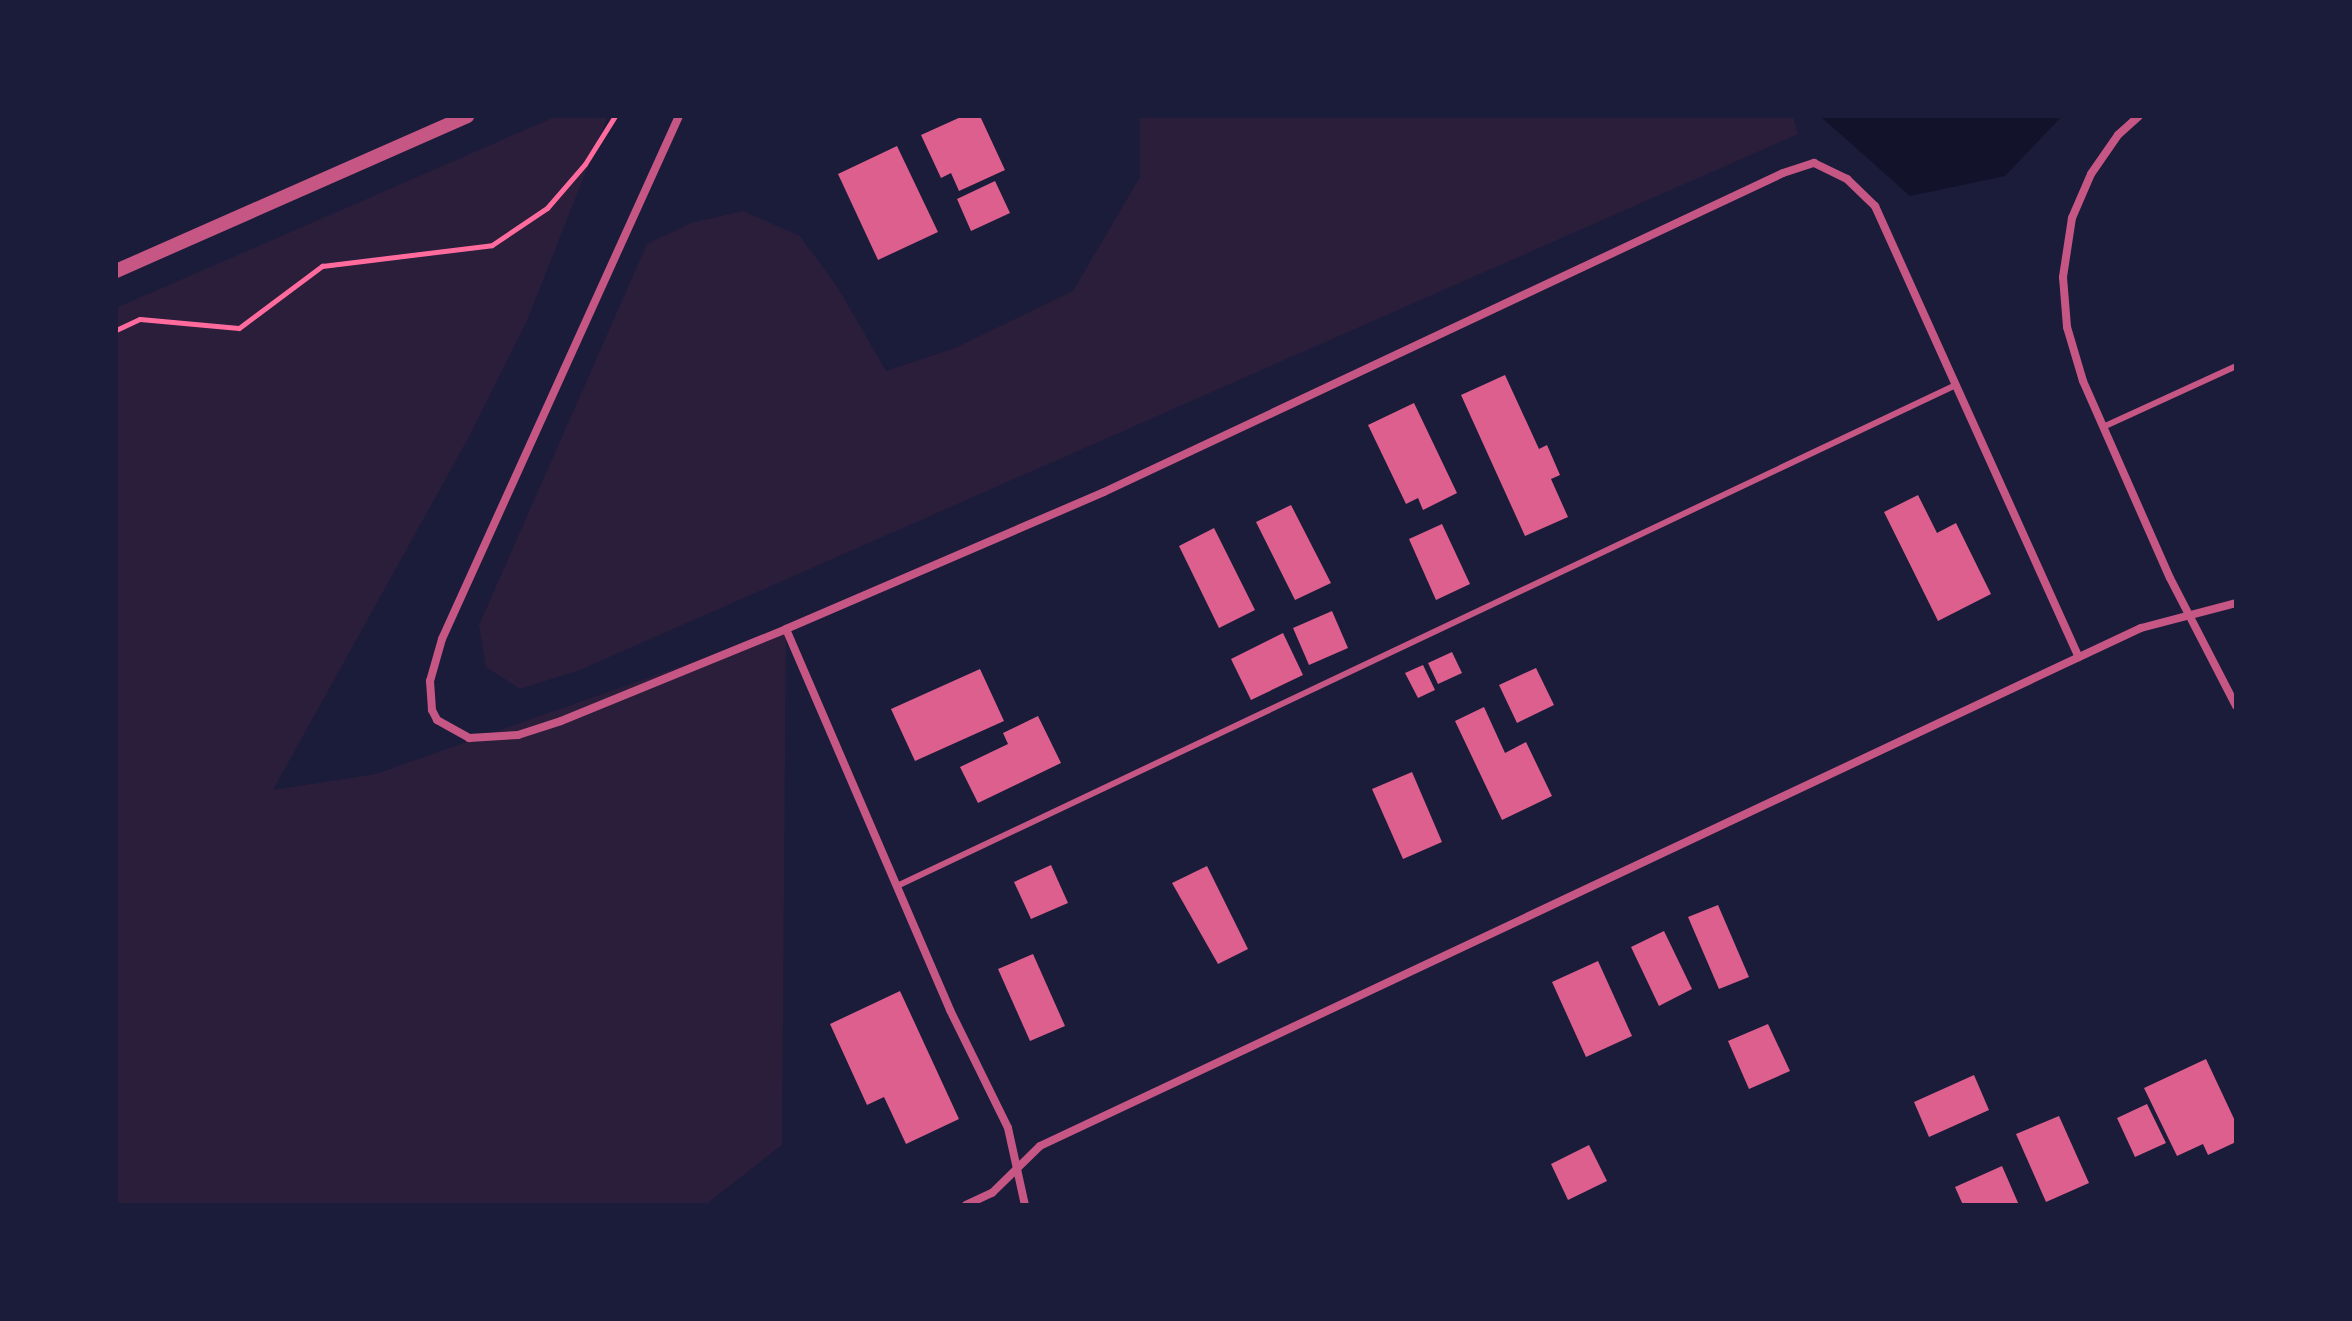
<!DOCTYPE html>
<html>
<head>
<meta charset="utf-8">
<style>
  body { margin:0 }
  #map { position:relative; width:2352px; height:1321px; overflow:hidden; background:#1b1b3a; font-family:Signika,sans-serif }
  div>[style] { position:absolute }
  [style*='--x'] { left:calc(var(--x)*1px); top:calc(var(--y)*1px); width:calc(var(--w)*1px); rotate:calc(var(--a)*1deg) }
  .green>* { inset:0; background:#2a1e3b }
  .water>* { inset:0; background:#12122b }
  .building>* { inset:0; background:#dd5f8e }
  .path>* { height:5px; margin:-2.5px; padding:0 2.5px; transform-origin:2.5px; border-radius:2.5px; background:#ff6b9d }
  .service>* { height:6px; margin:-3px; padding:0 3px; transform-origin:3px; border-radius:3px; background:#c65784 }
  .minor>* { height:8px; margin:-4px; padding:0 4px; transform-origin:4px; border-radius:4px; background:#c65784 }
  .tertiary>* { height:14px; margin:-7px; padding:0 7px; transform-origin:7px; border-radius:7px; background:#c65784 }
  span { translate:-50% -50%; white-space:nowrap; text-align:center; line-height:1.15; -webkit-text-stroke:6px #1b1b3a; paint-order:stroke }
  .frame { position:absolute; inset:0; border:118px solid #1b1b3a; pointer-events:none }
</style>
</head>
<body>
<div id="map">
  <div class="green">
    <div style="clip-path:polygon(557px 116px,608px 116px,526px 323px,470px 435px,273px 790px,376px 774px,786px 629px,782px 1145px,705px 1205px,116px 1205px,116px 308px)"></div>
    <div style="clip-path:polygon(1140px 116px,1793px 116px,1798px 134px,580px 670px,520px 689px,486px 667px,479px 625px,647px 244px,691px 223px,743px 211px,800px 236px,838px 288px,886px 371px,955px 348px,1073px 291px,1140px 177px)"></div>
  </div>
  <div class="water">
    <div style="clip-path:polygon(1820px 116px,2062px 116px,2005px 176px,1910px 196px)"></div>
  </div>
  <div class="building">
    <div style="clip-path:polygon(963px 116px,980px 116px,1005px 170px,959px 191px,951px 173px,941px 178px,921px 135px)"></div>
    <div style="clip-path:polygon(897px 146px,938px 232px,878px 260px,838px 174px)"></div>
    <div style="clip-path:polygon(995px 181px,1010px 213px,971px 231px,957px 199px)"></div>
    <div style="clip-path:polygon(1505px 375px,1539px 449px,1547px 445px,1560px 475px,1551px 479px,1568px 517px,1525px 536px,1461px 395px)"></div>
    <div style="clip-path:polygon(1414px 403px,1457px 493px,1423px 510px,1418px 498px,1406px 504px,1368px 425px)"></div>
    <div style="clip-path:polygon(1918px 495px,1937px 533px,1956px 523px,1991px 594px,1938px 621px,1884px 512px)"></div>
    <div style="clip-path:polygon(1291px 505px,1331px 583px,1295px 600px,1256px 522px)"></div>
    <div style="clip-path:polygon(1442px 524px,1470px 584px,1436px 600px,1409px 539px)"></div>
    <div style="clip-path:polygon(1214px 528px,1255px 610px,1219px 628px,1179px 546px)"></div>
    <div style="clip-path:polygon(1332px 611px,1348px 648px,1309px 665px,1293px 628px)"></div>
    <div style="clip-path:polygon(1283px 633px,1303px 675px,1251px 700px,1231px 659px)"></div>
    <div style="clip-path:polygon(1452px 652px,1462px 673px,1438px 684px,1428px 663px)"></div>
    <div style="clip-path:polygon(1423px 665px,1435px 690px,1418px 698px,1405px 673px)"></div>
    <div style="clip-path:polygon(1536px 668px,1554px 705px,1517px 723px,1499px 685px)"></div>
    <div style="clip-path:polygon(980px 669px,1004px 721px,915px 761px,891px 709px)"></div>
    <div style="clip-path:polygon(1484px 707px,1505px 753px,1526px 742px,1552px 796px,1502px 820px,1455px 721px)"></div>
    <div style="clip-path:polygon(1038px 716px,1061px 763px,978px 803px,960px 767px,1008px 744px,1003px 733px)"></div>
    <div style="clip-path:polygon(1412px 772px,1442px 842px,1403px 859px,1372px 789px)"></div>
    <div style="clip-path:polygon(1051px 865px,1068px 903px,1031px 919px,1014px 882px)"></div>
    <div style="clip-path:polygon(1207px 866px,1248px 949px,1218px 964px,1172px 883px)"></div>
    <div style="clip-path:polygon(1718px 905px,1749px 977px,1719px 989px,1688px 917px)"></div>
    <div style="clip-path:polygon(1664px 931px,1692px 989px,1659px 1006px,1631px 947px)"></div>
    <div style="clip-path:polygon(1033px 954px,1065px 1026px,1030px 1041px,998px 969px)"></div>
    <div style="clip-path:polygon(1598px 961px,1632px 1036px,1586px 1057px,1552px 982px)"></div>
    <div style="clip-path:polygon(900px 991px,959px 1119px,906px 1144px,884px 1097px,867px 1105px,830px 1024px)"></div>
    <div style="clip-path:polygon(1768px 1024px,1790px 1071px,1749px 1089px,1728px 1041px)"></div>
    <div style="clip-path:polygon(2206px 1059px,2236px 1123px,2236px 1142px,2208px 1155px,2203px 1144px,2177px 1156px,2144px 1088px)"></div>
    <div style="clip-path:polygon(1974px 1075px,1989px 1110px,1929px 1137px,1914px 1102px)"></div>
    <div style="clip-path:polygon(2147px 1104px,2166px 1143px,2135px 1157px,2117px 1118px)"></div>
    <div style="clip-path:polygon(2059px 1116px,2089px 1183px,2046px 1202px,2016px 1134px)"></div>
    <div style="clip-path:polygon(1589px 1145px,1607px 1181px,1568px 1200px,1551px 1164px)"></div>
    <div style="clip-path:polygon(2002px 1166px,2019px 1205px,1963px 1205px,1955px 1187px)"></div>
  </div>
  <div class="path">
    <div style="--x:116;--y:330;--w:26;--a:-25"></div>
    <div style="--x:140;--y:319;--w:99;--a:5.2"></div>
    <div style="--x:239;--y:328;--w:104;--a:-36.8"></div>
    <div style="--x:322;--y:266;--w:171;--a:-7"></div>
    <div style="--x:492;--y:245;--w:66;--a:-33.9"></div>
    <div style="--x:547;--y:208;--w:58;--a:-49.2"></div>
    <div style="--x:585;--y:164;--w:57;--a:-58"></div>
  </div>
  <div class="service">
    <div style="--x:2103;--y:427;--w:146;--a:-24.6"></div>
    <div style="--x:897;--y:886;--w:1172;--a:-25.32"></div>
  </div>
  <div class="minor">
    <div style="--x:679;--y:116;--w:574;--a:114.38"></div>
    <div style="--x:442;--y:639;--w:44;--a:105.9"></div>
    <div style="--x:430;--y:681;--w:29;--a:86"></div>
    <div style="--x:432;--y:710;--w:11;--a:63"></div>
    <div style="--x:437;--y:720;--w:37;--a:29"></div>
    <div style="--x:469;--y:738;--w:49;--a:-3.5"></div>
    <div style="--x:518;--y:735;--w:45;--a:-18"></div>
    <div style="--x:561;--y:721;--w:243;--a:-22.2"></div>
    <div style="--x:786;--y:629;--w:346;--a:-23.3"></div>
    <div style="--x:1104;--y:492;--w:750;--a:-25.16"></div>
    <div style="--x:1783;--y:173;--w:33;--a:-18"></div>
    <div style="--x:1814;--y:163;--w:37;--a:26"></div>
    <div style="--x:1847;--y:179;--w:39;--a:44"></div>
    <div style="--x:1875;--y:206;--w:495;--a:65.7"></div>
    <div style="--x:2139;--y:116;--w:28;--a:138"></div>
    <div style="--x:2118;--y:135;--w:47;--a:124.7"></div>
    <div style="--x:2091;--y:174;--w:48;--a:113.4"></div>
    <div style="--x:2072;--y:218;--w:60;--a:98.7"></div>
    <div style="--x:2063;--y:277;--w:50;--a:85.4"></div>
    <div style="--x:2067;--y:327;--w:56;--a:73.5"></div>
    <div style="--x:2083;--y:381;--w:215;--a:66.2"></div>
    <div style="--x:2170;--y:578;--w:144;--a:62.7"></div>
    <div style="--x:786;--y:629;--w:415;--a:66.7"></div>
    <div style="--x:950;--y:1010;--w:131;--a:63.8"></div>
    <div style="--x:1008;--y:1128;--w:79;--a:77.6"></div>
    <div style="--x:966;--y:1205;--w:29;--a:-25"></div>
    <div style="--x:992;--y:1193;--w:67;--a:-44.4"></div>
    <div style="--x:1040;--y:1146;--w:1217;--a:-25.2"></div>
    <div style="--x:2141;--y:628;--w:98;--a:-14.7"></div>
  </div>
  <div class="tertiary">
    <div style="--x:116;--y:271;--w:384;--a:-23.8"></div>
  </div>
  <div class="frame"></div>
</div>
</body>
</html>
